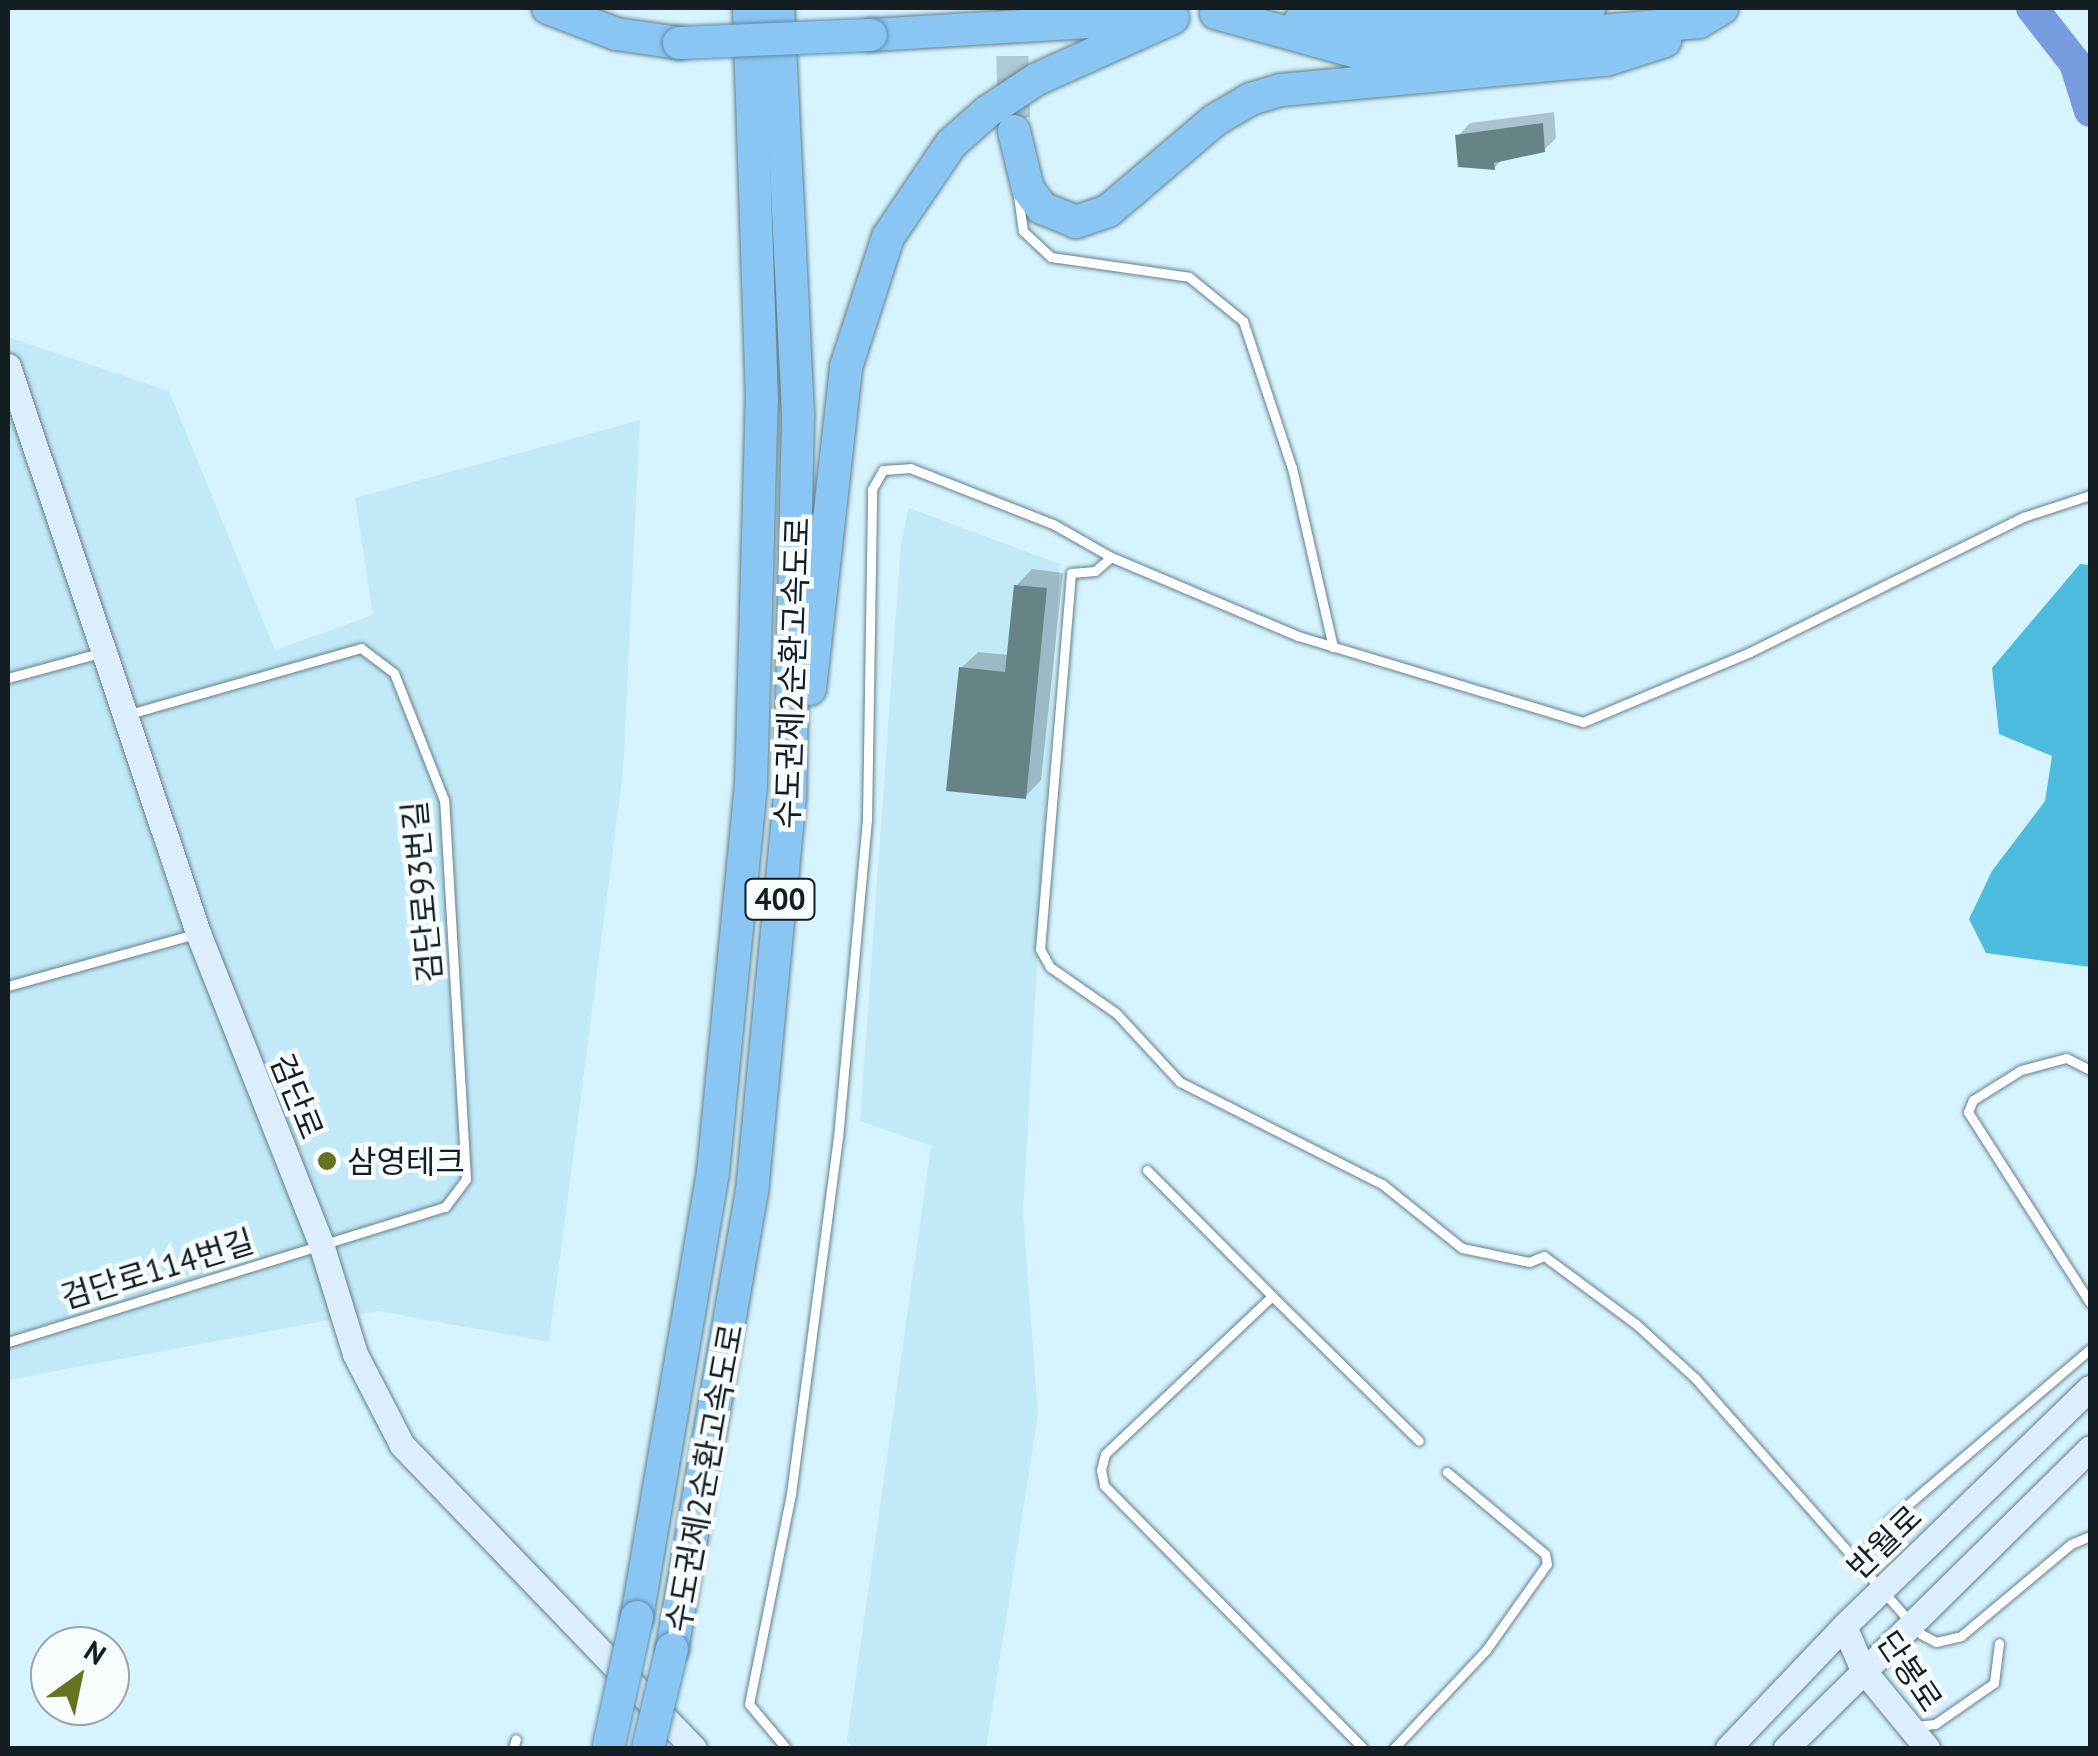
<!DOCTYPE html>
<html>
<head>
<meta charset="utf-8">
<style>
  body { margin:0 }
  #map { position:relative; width:2098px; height:1756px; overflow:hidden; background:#d6f4ff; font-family:"PT Sans","Noto Sans KR",sans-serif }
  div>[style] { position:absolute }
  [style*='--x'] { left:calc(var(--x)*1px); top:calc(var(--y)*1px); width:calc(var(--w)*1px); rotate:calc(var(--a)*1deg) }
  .built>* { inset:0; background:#c2e9f7 }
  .forest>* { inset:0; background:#4dbbdd }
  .shadow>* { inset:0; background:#0003 }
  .river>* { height:32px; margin:-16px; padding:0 16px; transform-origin:16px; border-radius:16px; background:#769bdf }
  .building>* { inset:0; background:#668486 }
  .highway-tunnel>* { height:32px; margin-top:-16px; transform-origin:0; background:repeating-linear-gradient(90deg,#afc9d3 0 32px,transparent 0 48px) }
  .roads { filter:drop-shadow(0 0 2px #65808a) drop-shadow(0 0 2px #65808a) }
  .lane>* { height:9px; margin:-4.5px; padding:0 4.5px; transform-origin:4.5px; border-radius:4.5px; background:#fff }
  .secondary>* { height:25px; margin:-12.5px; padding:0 12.5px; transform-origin:12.5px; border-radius:12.5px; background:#dceefb }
  .highway>* { height:32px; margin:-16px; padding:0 16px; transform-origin:16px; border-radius:16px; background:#8ac6f3 }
  .bridges { filter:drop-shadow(0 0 2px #608baa) drop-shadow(0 0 2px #608baa) }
  .highway-bridge>* { height:32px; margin:-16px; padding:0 16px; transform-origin:16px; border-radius:16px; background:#8ac6f3 }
  .dots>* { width:28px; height:28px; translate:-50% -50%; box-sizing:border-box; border:5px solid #f7fdff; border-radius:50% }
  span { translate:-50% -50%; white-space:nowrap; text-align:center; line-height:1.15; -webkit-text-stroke:9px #f7fdff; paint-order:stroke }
  .shield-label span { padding:2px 8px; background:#f7fdff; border:2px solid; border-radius:8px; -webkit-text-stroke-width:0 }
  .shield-label { font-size:30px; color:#131e22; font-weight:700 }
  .street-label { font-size:32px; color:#131e22 }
  .poi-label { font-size:32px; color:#131e22 }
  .left { translate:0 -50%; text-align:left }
  .frame { position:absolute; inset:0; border:10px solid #131e22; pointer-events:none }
  .north { position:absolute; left:30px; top:1626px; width:100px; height:100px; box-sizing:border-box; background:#f7fdff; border:2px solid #9ca4a7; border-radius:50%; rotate:33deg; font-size:28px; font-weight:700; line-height:40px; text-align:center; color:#131e22 }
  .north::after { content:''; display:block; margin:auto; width:35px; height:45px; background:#657421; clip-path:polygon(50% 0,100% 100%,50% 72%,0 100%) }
</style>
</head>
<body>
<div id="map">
  <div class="built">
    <div style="clip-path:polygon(8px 337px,169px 391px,275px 650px,373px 615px,355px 498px,640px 420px,623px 773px,549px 1342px,378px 1311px,8px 1380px)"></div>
    <div style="clip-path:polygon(909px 508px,1060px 564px,1023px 1211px,1038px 1415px,986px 1748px,853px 1748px,847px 1740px,931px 1146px,860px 1121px,901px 543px)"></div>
  </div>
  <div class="forest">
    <div style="clip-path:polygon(2080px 564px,2090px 565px,2090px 967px,1986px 953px,1969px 919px,1992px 871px,2045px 801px,2052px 756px,1999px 734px,1992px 668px)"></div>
  </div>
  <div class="shadow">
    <div style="clip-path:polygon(1554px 112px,1556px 138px,1544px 150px,1503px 159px,1494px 168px,1458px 136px,1470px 123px)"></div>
    <div style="clip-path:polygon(1032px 569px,1063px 573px,1041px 780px,1025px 797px,961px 668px,978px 652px,1009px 655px,1016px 586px)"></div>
  </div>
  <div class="river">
    <div style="--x:2032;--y:8;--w:70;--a:52"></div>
    <div style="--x:2075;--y:63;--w:50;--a:72.6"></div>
  </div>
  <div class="building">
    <div style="clip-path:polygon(1543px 123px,1545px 152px,1494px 163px,1495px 170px,1458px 167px,1455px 135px)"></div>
    <div style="clip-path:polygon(1014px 585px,1047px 588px,1026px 799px,946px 791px,959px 667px,1005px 672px)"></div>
  </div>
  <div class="highway-tunnel">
    <div style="--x:1011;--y:8;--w:110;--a:88.4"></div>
  </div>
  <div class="roads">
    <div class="lane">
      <div style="--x:1017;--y:188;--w:43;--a:82.1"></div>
      <div style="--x:1023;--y:231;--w:38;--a:43"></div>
      <div style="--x:1051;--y:257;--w:139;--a:8.2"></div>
      <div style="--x:1189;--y:277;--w:70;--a:39.2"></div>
      <div style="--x:1243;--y:321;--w:155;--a:71.6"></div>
      <div style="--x:1292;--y:468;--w:184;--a:77.1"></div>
      <div style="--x:1111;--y:557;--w:21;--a:139"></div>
      <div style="--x:1095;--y:571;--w:24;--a:175"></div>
      <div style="--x:1071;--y:573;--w:377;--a:94.7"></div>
      <div style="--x:1040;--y:949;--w:21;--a:61"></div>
      <div style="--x:1050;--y:967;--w:80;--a:34.9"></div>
      <div style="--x:1116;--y:1013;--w:94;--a:47.2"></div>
      <div style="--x:1180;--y:1082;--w:226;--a:26.8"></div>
      <div style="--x:1382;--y:1184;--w:102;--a:38.7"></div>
      <div style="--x:1462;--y:1248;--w:68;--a:11.8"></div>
      <div style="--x:1529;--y:1262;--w:16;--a:-22"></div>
      <div style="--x:1544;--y:1256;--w:114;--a:36.5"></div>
      <div style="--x:1636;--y:1324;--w:80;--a:42.5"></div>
      <div style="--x:1695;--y:1378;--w:341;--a:48.6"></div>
      <div style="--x:1921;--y:1634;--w:17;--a:28"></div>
      <div style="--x:1936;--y:1642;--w:26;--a:-13"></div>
      <div style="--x:1961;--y:1636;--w:143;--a:-39.9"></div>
      <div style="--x:2071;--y:1544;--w:21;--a:-23"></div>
      <div style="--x:8;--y:678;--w:95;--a:-15.2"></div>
      <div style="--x:8;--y:986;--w:194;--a:-15.5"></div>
      <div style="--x:2090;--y:1070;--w:27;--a:-153"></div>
      <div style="--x:2066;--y:1058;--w:47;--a:165.1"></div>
      <div style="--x:2021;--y:1070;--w:57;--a:148"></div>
      <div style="--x:1973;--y:1100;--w:13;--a:113"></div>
      <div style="--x:1968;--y:1112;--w:227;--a:57.4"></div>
      <div style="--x:1147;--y:1170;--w:177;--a:45.2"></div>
      <div style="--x:8;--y:1342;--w:457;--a:-17.2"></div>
      <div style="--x:445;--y:1207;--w:35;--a:-53"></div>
      <div style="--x:466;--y:1179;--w:380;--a:-93.3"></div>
      <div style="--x:444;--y:800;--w:136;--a:-111.5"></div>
      <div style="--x:394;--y:673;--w:41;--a:-142.9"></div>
      <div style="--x:361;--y:648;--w:241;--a:164.1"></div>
      <div style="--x:1866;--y:1568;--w:21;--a:-85"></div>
      <div style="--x:1868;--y:1547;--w:27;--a:-54"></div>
      <div style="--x:1884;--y:1525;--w:271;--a:-40.5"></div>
      <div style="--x:1916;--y:1726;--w:19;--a:-6"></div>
      <div style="--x:1935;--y:1724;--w:72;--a:-34.8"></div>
      <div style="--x:1994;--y:1683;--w:40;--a:-82.9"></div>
      <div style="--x:513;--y:1748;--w:9;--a:-72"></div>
      <div style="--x:786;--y:1748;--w:57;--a:-130.1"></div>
      <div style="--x:749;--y:1704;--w:214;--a:-78.7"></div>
      <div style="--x:791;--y:1494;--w:359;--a:-82.5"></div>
      <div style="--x:838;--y:1138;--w:319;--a:-84.8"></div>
      <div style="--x:867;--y:820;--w:331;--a:-89.1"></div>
      <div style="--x:872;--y:489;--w:22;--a:-60"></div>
      <div style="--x:883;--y:470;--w:27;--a:-4"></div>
      <div style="--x:910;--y:468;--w:154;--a:21.4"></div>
      <div style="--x:1053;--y:524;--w:67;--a:29.6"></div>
      <div style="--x:1111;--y:557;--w:203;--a:22.9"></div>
      <div style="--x:1298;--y:636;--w:298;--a:16.8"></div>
      <div style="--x:1583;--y:722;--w:181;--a:-22.7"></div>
      <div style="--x:1750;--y:652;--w:305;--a:-26.3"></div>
      <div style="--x:2023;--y:517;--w:71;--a:-18.2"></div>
      <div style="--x:1363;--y:1748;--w:369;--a:-134.6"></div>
      <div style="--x:1104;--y:1485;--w:15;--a:-101"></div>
      <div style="--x:1101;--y:1470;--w:16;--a:-76"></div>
      <div style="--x:1105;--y:1454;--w:230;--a:-43.4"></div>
      <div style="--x:1272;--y:1296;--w:206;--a:44.6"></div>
      <div style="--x:1394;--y:1748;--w:134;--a:-46.8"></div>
      <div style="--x:1486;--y:1650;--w:105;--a:-54.7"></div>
      <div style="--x:1547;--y:1564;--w:10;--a:-101"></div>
      <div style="--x:1545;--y:1554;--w:128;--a:-140.1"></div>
    </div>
    <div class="secondary">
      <div style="--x:8;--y:366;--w:598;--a:71.47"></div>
      <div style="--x:198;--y:933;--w:334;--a:68.4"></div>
      <div style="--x:321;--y:1244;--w:115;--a:72.8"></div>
      <div style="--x:355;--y:1354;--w:102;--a:62.7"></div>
      <div style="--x:402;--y:1445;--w:421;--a:46.1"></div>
      <div style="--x:1844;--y:1626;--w:48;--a:66.6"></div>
      <div style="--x:1863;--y:1670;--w:101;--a:50.6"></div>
      <div style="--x:1728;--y:1748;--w:168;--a:-46.4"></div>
      <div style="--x:1844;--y:1626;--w:342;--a:-44.1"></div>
      <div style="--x:1786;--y:1748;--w:427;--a:-44.6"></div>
    </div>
    <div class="highway">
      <div style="--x:548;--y:8;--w:73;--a:20.9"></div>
      <div style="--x:616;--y:34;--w:64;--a:8.1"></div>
      <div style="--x:1216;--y:13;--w:149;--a:15.5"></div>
      <div style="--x:1360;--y:53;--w:340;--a:-5.2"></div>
      <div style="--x:1699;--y:22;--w:27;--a:-31"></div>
      <div style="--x:1300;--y:21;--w:54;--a:5.3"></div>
      <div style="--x:1354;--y:26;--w:236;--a:-4.4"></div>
      <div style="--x:871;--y:35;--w:286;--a:-3.4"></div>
      <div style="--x:1014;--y:131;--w:60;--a:76.4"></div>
      <div style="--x:1028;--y:189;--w:24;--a:54"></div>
      <div style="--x:1042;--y:208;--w:37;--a:22"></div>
      <div style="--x:1076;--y:222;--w:34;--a:-19"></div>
      <div style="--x:1108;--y:211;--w:140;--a:-40.4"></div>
      <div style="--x:1215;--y:120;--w:42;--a:-30.3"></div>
      <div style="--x:1251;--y:99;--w:31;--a:-17"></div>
      <div style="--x:1281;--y:90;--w:326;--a:-5.3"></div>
      <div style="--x:1606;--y:60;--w:62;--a:-17.9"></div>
      <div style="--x:810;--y:689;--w:324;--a:-83.6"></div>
      <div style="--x:846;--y:367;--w:137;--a:-72.1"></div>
      <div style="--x:888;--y:237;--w:112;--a:-55.9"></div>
      <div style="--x:951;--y:144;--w:48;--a:-41.6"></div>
      <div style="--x:987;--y:112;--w:60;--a:-33.4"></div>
      <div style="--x:1037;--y:79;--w:149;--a:-24.2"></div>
      <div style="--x:637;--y:1617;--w:451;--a:-80.3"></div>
      <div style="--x:713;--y:1172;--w:388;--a:-84.4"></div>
      <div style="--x:751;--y:786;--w:385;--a:-88.4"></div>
      <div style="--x:762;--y:401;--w:393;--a:-91.9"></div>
      <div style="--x:672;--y:1649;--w:465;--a:-80.1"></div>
      <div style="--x:752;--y:1191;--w:397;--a:-84.5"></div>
      <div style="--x:790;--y:796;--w:382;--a:-88.8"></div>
      <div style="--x:798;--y:414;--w:406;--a:-92.8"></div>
    </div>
  </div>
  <div class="bridges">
    <div class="highway-bridge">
      <div style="--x:679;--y:43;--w:192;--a:-2.4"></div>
      <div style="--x:609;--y:1745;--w:131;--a:-77.7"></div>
      <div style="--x:648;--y:1748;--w:102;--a:-76.4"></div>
    </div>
  </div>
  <div class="dots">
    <div style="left:327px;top:1161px;background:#657421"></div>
  </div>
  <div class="shield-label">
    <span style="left:780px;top:899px">400</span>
  </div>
  <div class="street-label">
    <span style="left:792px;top:673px;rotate:-88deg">수도권제2순환고속도로</span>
    <span style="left:422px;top:892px;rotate:-95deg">검단로93번길</span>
    <span style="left:297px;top:1096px;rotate:68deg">검단로</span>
    <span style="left:157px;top:1269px;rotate:-17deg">검단로114번길</span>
    <span style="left:704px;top:1478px;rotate:-80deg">수도권제2순환고속도로</span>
    <span style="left:1884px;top:1542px;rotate:-44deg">반월로</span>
    <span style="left:1910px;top:1671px;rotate:56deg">단봉로</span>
  </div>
  <div class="poi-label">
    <span class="left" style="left:347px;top:1161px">삼영테크</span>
  </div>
  <div class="frame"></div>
  <div class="north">N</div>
</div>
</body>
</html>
